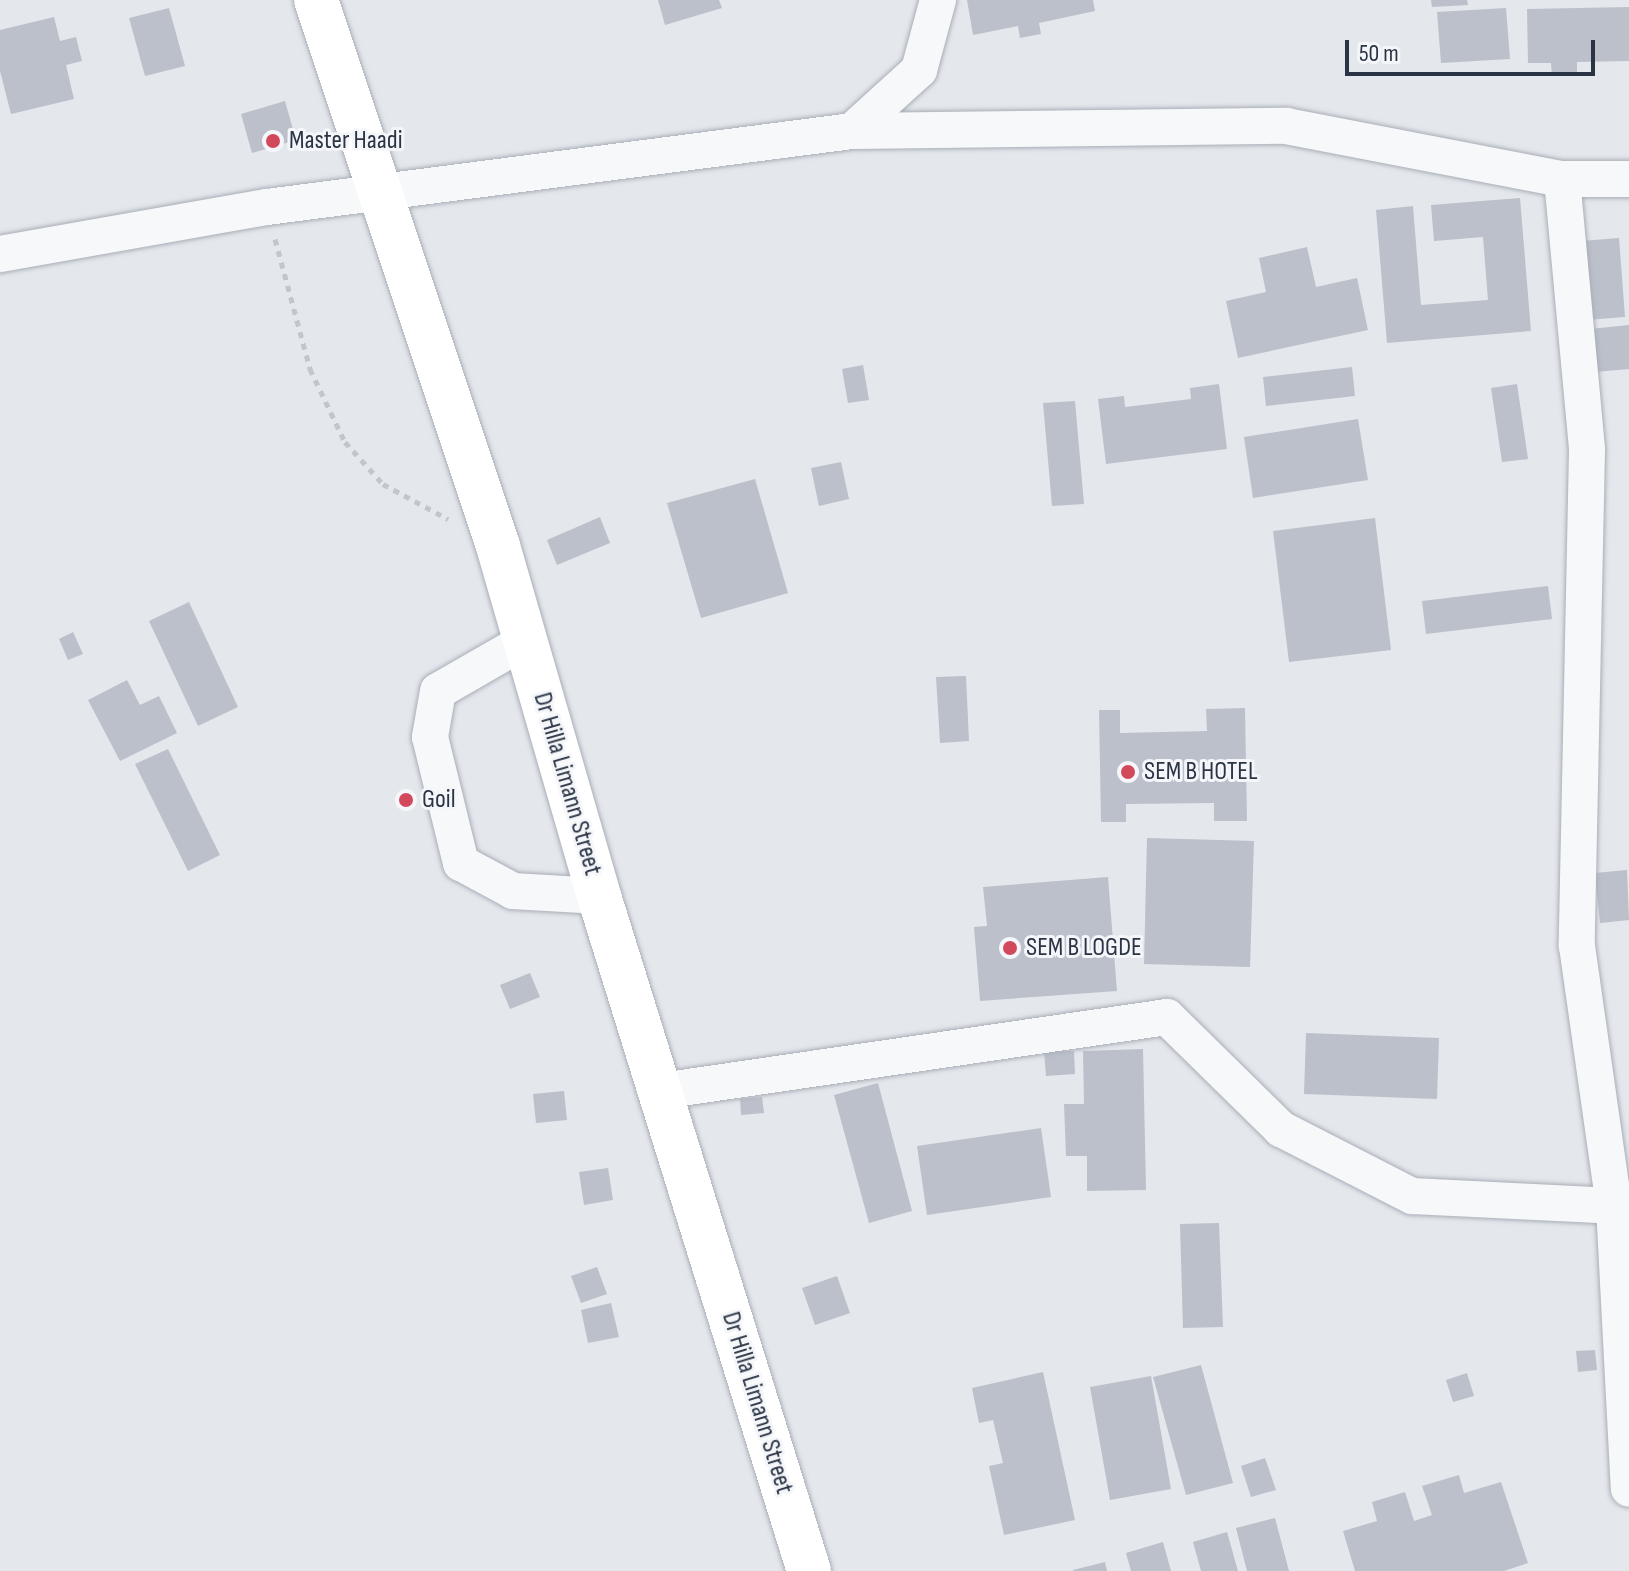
<!DOCTYPE html>
<html>
<head>
<meta charset="utf-8">
<style>
  body { margin:0 }
  #map { position:relative; width:1629px; height:1571px; overflow:hidden; background:#e4e7ec; font-family:"Sofia Sans Condensed",sans-serif }
  div>[style] { position:absolute }
  [style*='--x'] { left:calc(var(--x)*1px); top:calc(var(--y)*1px); width:calc(var(--w)*1px); rotate:calc(var(--a)*1deg) }
  .building>* { inset:0; background:#bbc0ca }
  .path>* { height:5px; margin-top:-2.5px; transform-origin:0; background:repeating-linear-gradient(90deg,#c2c5cb 0 6px,transparent 0 12px) }
  .roads { filter:drop-shadow(0 0 2px #a9aeb7) drop-shadow(0 0 2px #a9aeb7) }
  .minor>* { height:36px; margin:-18px; padding:0 18px; transform-origin:18px; border-radius:18px; background:#f7f8fa }
  .highway>* { height:44px; margin:-22px; padding:0 22px; transform-origin:22px; border-radius:22px; background:#fff }
  .dots>* { width:22px; height:22px; translate:-50% -50%; box-sizing:border-box; border:4px solid #f4f6f9; border-radius:50% }
  span { translate:-50% -50%; white-space:nowrap; text-align:center; line-height:1.15; -webkit-text-stroke:6px #f4f6f9; paint-order:stroke }
  .poi-label { font-size:26px; color:#2b3445 }
  .left { translate:0 -50%; text-align:left }
  .street-label { font-size:26px; color:#2b3445 }
  .scale { position:absolute; left:1345px; top:40px; width:250px; height:36px; box-sizing:border-box; border:4px solid #2b3445; border-top:0; padding-left:10px; font-size:24px; line-height:28px; white-space:nowrap; color:#2b3445; -webkit-text-stroke:6px #f4f6f9; paint-order:stroke }
</style>
</head>
<body>
<div id="map">
  <div class="building">
    <div style="clip-path:polygon(658px 0,719px 0,722px 8px,665px 25px)"></div>
    <div style="clip-path:polygon(967px 0,1093px 0,1095px 11px,1039px 23px,1041px 34px,1020px 38px,1018px 26px,973px 35px)"></div>
    <div style="clip-path:polygon(1431px 0,1467px 0,1468px 5px,1432px 7px)"></div>
    <div style="clip-path:polygon(1629px 7px,1629px 61px,1577px 62px,1577px 76px,1552px 76px,1551px 63px,1528px 63px,1527px 9px)"></div>
    <div style="clip-path:polygon(169px 8px,185px 66px,145px 76px,129px 18px)"></div>
    <div style="clip-path:polygon(1506px 8px,1510px 59px,1441px 63px,1437px 12px)"></div>
    <div style="clip-path:polygon(54px 17px,60px 41px,76px 37px,82px 61px,66px 65px,74px 99px,11px 114px,0 71px,0 30px)"></div>
    <div style="clip-path:polygon(285px 101px,296px 140px,252px 153px,241px 114px)"></div>
    <div style="clip-path:polygon(1520px 198px,1531px 331px,1387px 343px,1376px 210px,1413px 206px,1421px 305px,1488px 300px,1483px 237px,1434px 241px,1431px 205px)"></div>
    <div style="clip-path:polygon(1619px 238px,1625px 317px,1587px 320px,1581px 241px)"></div>
    <div style="clip-path:polygon(1307px 247px,1316px 287px,1357px 278px,1368px 330px,1238px 358px,1226px 301px,1266px 292px,1259px 258px)"></div>
    <div style="clip-path:polygon(1629px 325px,1629px 369px,1595px 372px,1590px 329px)"></div>
    <div style="clip-path:polygon(863px 365px,869px 400px,848px 403px,842px 369px)"></div>
    <div style="clip-path:polygon(1352px 367px,1355px 396px,1266px 406px,1263px 377px)"></div>
    <div style="clip-path:polygon(1219px 384px,1227px 449px,1106px 464px,1098px 399px,1124px 396px,1125px 407px,1191px 399px,1190px 388px)"></div>
    <div style="clip-path:polygon(1517px 384px,1528px 459px,1502px 462px,1491px 388px)"></div>
    <div style="clip-path:polygon(1075px 401px,1084px 504px,1052px 506px,1043px 403px)"></div>
    <div style="clip-path:polygon(1358px 419px,1368px 480px,1253px 498px,1244px 437px)"></div>
    <div style="clip-path:polygon(841px 462px,849px 499px,819px 506px,811px 468px)"></div>
    <div style="clip-path:polygon(755px 479px,788px 593px,701px 618px,667px 503px)"></div>
    <div style="clip-path:polygon(600px 517px,610px 543px,557px 565px,547px 540px)"></div>
    <div style="clip-path:polygon(1375px 518px,1391px 650px,1289px 662px,1273px 531px)"></div>
    <div style="clip-path:polygon(1548px 586px,1552px 619px,1426px 634px,1422px 601px)"></div>
    <div style="clip-path:polygon(189px 602px,238px 707px,198px 726px,149px 621px)"></div>
    <div style="clip-path:polygon(73px 632px,83px 654px,68px 660px,59px 639px)"></div>
    <div style="clip-path:polygon(966px 676px,969px 741px,940px 743px,936px 677px)"></div>
    <div style="clip-path:polygon(127px 680px,140px 705px,159px 696px,177px 733px,120px 761px,88px 700px)"></div>
    <div style="clip-path:polygon(1245px 708px,1247px 821px,1214px 821px,1214px 803px,1126px 804px,1126px 822px,1101px 822px,1099px 710px,1120px 710px,1120px 733px,1207px 731px,1206px 709px)"></div>
    <div style="clip-path:polygon(168px 749px,220px 855px,188px 871px,135px 764px)"></div>
    <div style="clip-path:polygon(1147px 838px,1254px 841px,1250px 967px,1144px 964px)"></div>
    <div style="clip-path:polygon(1627px 870px,1629px 920px,1600px 923px,1595px 873px)"></div>
    <div style="clip-path:polygon(1108px 877px,1117px 991px,980px 1001px,974px 927px,987px 926px,983px 887px)"></div>
    <div style="clip-path:polygon(530px 973px,540px 997px,510px 1009px,500px 985px)"></div>
    <div style="clip-path:polygon(1306px 1033px,1439px 1038px,1437px 1099px,1304px 1094px)"></div>
    <div style="clip-path:polygon(1143px 1049px,1146px 1190px,1087px 1191px,1087px 1156px,1066px 1156px,1064px 1104px,1084px 1104px,1083px 1051px)"></div>
    <div style="clip-path:polygon(1074px 1051px,1075px 1074px,1046px 1076px,1044px 1052px)"></div>
    <div style="clip-path:polygon(878px 1083px,912px 1211px,869px 1223px,834px 1095px)"></div>
    <div style="clip-path:polygon(564px 1091px,567px 1120px,536px 1123px,533px 1094px)"></div>
    <div style="clip-path:polygon(762px 1097px,764px 1113px,741px 1115px,740px 1099px)"></div>
    <div style="clip-path:polygon(1041px 1128px,1051px 1197px,927px 1215px,917px 1146px)"></div>
    <div style="clip-path:polygon(608px 1168px,613px 1200px,584px 1205px,579px 1172px)"></div>
    <div style="clip-path:polygon(1219px 1223px,1223px 1327px,1183px 1328px,1180px 1224px)"></div>
    <div style="clip-path:polygon(597px 1267px,607px 1294px,581px 1303px,571px 1276px)"></div>
    <div style="clip-path:polygon(837px 1276px,850px 1313px,815px 1325px,802px 1288px)"></div>
    <div style="clip-path:polygon(611px 1303px,619px 1337px,588px 1343px,581px 1310px)"></div>
    <div style="clip-path:polygon(1595px 1350px,1597px 1370px,1578px 1372px,1576px 1351px)"></div>
    <div style="clip-path:polygon(1201px 1365px,1233px 1483px,1186px 1495px,1153px 1377px)"></div>
    <div style="clip-path:polygon(1043px 1372px,1075px 1520px,1004px 1535px,989px 1466px,1003px 1463px,993px 1420px,979px 1423px,972px 1388px)"></div>
    <div style="clip-path:polygon(1467px 1373px,1474px 1396px,1453px 1402px,1446px 1380px)"></div>
    <div style="clip-path:polygon(1151px 1376px,1171px 1489px,1110px 1500px,1090px 1387px)"></div>
    <div style="clip-path:polygon(1265px 1458px,1276px 1490px,1251px 1497px,1241px 1466px)"></div>
    <div style="clip-path:polygon(1459px 1475px,1464px 1493px,1501px 1482px,1528px 1563px,1504px 1571px,1355px 1571px,1343px 1531px,1377px 1521px,1372px 1502px,1405px 1492px,1414px 1521px,1432px 1515px,1422px 1486px)"></div>
    <div style="clip-path:polygon(1275px 1518px,1289px 1571px,1247px 1571px,1236px 1528px)"></div>
    <div style="clip-path:polygon(1227px 1532px,1238px 1571px,1201px 1571px,1193px 1542px)"></div>
    <div style="clip-path:polygon(1163px 1542px,1171px 1571px,1131px 1571px,1126px 1553px)"></div>
    <div style="clip-path:polygon(1105px 1562px,1107px 1571px,1073px 1571px,1073px 1570px)"></div>
  </div>
  <div class="path">
    <div style="--x:275;--y:239;--w:135;--a:74.9"></div>
    <div style="--x:310;--y:369;--w:81;--a:64.4"></div>
    <div style="--x:345;--y:442;--w:57;--a:47.9"></div>
    <div style="--x:383;--y:484;--w:74;--a:28.3"></div>
  </div>
  <div class="roads">
    <div class="minor">
      <div style="--x:852;--y:131;--w:91;--a:-42.3"></div>
      <div style="--x:919;--y:70;--w:73;--a:-74.8"></div>
      <div style="--x:1562;--y:179;--w:272;--a:84.7"></div>
      <div style="--x:1587;--y:450;--w:496;--a:91.2"></div>
      <div style="--x:1577;--y:946;--w:263;--a:81.9"></div>
      <div style="--x:1614;--y:1206;--w:283;--a:87"></div>
      <div style="--x:0;--y:254;--w:271;--a:-10"></div>
      <div style="--x:267;--y:207;--w:590;--a:-7.4"></div>
      <div style="--x:852;--y:131;--w:434;--a:-0.7"></div>
      <div style="--x:1286;--y:126;--w:281;--a:10.9"></div>
      <div style="--x:1562;--y:179;--w:67;--a:0"></div>
      <div style="--x:525;--y:641;--w:100;--a:150.1"></div>
      <div style="--x:438;--y:691;--w:47;--a:99.9"></div>
      <div style="--x:430;--y:737;--w:130;--a:76.2"></div>
      <div style="--x:461;--y:863;--w:59;--a:28.3"></div>
      <div style="--x:513;--y:891;--w:86;--a:3.3"></div>
      <div style="--x:661;--y:1091;--w:511;--a:-8.32"></div>
      <div style="--x:1167;--y:1017;--w:160;--a:44.5"></div>
      <div style="--x:1281;--y:1129;--w:147;--a:27.1"></div>
      <div style="--x:1412;--y:1196;--w:202;--a:2.8"></div>
      <div style="--x:1614;--y:1206;--w:16;--a:-22"></div>
    </div>
    <div class="highway">
      <div style="--x:316;--y:0;--w:576;--a:71.57"></div>
      <div style="--x:498;--y:546;--w:364;--a:73.9"></div>
      <div style="--x:599;--y:896;--w:707;--a:72.72"></div>
    </div>
  </div>
  <div class="dots">
    <div style="left:273px;top:141px;background:#d1495b"></div>
    <div style="left:1128px;top:772px;background:#d1495b"></div>
    <div style="left:406px;top:800px;background:#d1495b"></div>
    <div style="left:1010px;top:948px;background:#d1495b"></div>
  </div>
  <div class="poi-label">
    <span class="left" style="left:289px;top:141px">Master Haadi</span>
    <span class="left" style="left:1144px;top:772px">SEM B HOTEL</span>
    <span class="left" style="left:422px;top:800px">Goil</span>
    <span class="left" style="left:1026px;top:948px">SEM B LOGDE</span>
  </div>
  <div class="street-label">
    <span style="left:567px;top:784px;rotate:74deg">Dr Hilla Limann Street</span>
    <span style="left:757px;top:1403px;rotate:73deg">Dr Hilla Limann Street</span>
  </div>
  <div class="scale">50 m</div>
</div>
</body>
</html>
